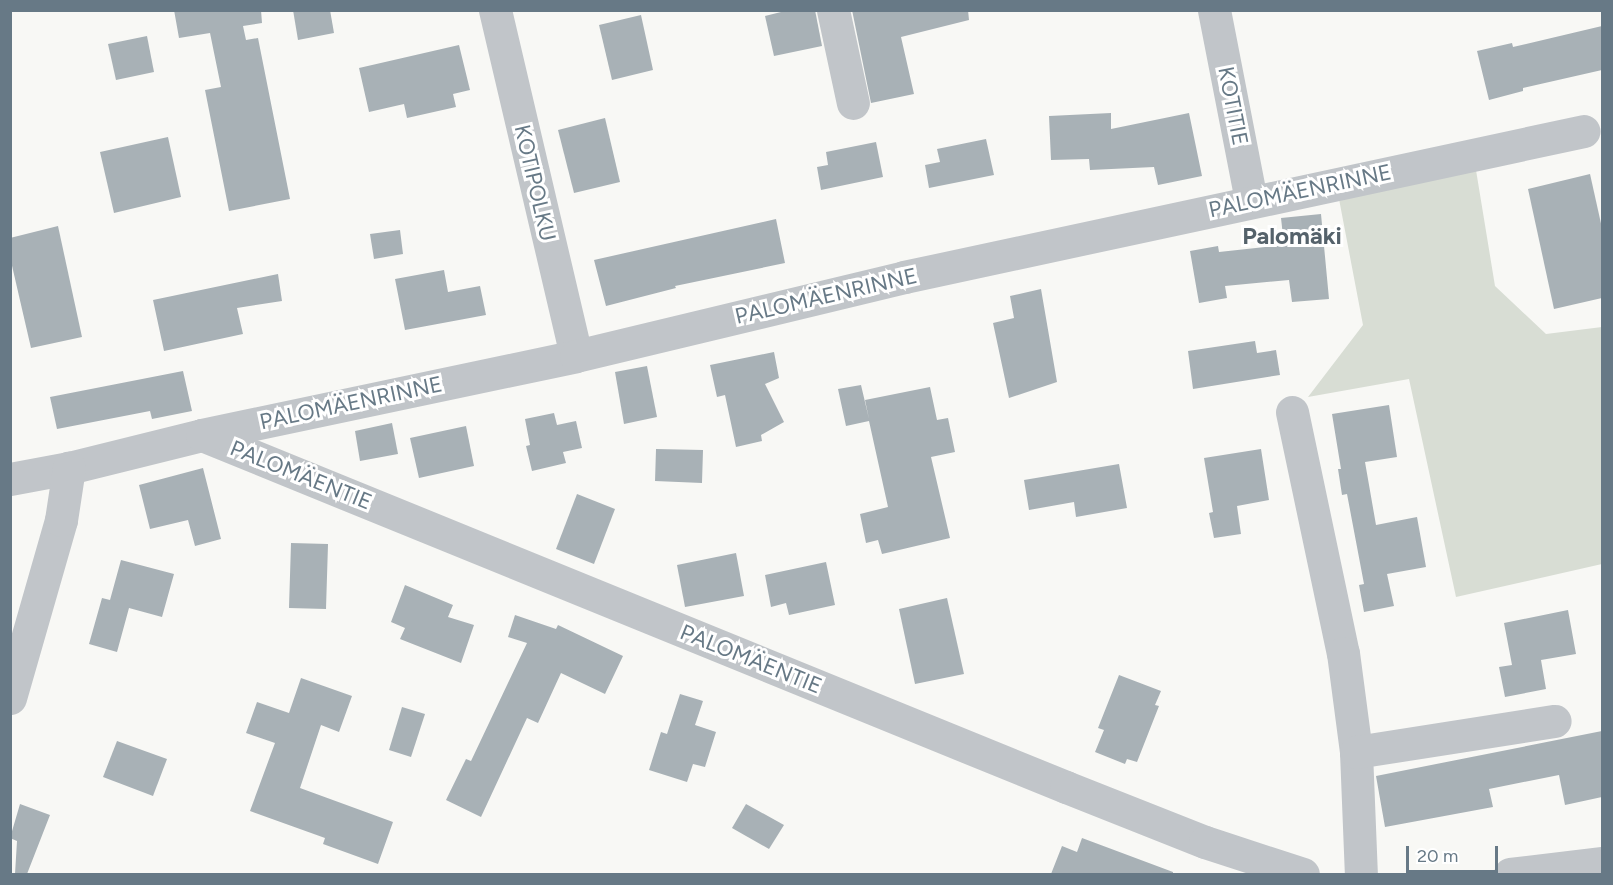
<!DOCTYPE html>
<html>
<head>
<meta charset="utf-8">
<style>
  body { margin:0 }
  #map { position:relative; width:1613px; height:885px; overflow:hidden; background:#f8f8f5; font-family:Figtree,sans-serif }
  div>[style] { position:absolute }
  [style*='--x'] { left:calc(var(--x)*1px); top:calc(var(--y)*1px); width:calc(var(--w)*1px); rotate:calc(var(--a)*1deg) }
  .green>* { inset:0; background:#d8ddd4 }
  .building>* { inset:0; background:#a8b1b6 }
  .minor>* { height:33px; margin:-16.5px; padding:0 16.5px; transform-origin:16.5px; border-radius:16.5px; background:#c1c5c9 }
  span { translate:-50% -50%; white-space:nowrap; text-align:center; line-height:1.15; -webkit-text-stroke:6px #fff; paint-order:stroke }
  .street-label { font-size:22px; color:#677986 }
  .neighbourhood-label { font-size:24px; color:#55626b; font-weight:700 }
  .frame { position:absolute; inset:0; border:12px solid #677986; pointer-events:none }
  .scale { position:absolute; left:1406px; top:846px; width:92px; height:27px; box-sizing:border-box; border:3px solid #677986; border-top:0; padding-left:8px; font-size:18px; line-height:21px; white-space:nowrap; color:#677986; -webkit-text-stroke:4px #fff; paint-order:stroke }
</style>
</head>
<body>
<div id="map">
  <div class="green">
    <div style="clip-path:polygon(1475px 164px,1495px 286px,1546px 334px,1602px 327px,1602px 564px,1456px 597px,1409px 379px,1308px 397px,1363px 325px,1339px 199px)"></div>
  </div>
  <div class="building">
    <div style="clip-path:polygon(174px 10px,261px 10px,262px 23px,243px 26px,246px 40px,258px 38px,290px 199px,229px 211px,205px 90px,221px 87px,210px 33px,179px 38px)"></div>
    <div style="clip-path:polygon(293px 10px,330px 10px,334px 33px,298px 40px)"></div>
    <div style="clip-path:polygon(789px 10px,815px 10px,822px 46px,774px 56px,765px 16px)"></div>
    <div style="clip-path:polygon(852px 10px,968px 10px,969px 20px,901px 37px,914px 94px,871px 103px)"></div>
    <div style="clip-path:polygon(641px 15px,653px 70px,612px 80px,599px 25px)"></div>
    <div style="clip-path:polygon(1602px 26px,1602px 70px,1523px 88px,1523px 91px,1489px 100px,1477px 51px,1512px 43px,1513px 47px)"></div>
    <div style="clip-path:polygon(147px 36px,154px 72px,116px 80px,108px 44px)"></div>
    <div style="clip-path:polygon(459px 45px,470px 90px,453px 94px,456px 107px,407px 118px,404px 104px,369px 112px,359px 68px)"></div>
    <div style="clip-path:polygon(1111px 113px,1111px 129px,1189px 113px,1202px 176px,1158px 185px,1154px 167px,1090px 170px,1089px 159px,1051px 160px,1049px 116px)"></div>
    <div style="clip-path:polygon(605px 118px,620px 182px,574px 193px,558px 130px)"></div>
    <div style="clip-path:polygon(168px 137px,181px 197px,114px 213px,100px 152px)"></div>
    <div style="clip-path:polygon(986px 139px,994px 175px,929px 188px,925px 165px,940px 162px,937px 149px)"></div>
    <div style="clip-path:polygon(876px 142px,883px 177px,821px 190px,817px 167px,828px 165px,826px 152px)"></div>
    <div style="clip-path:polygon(1590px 174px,1602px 228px,1602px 298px,1554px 309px,1528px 189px)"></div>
    <div style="clip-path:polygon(1321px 214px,1329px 299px,1292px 302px,1289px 280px,1225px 286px,1227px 298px,1199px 303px,1190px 251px,1218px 246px,1219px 252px,1284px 245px,1281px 218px)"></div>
    <div style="clip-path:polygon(776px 219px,785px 263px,675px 286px,676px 288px,606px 306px,594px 260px)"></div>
    <div style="clip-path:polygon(58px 226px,82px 337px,31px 348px,10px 257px,10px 238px)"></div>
    <div style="clip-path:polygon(400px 230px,403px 254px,374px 259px,370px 234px)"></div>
    <div style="clip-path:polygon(444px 270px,448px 292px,480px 286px,486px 315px,405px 330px,395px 279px)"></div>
    <div style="clip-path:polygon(278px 274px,282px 301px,237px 308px,243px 334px,164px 351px,153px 300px)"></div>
    <div style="clip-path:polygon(1041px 289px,1057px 382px,1009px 398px,993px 323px,1014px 318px,1010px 296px)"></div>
    <div style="clip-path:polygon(1255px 341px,1257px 353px,1276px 350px,1280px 375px,1193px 389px,1188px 351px)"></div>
    <div style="clip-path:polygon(774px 352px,779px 378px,765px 384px,784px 422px,761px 435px,762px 441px,736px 447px,725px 395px,717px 397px,710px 365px)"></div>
    <div style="clip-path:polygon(647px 366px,657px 417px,624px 424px,615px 372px)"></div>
    <div style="clip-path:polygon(183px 371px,192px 411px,152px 419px,150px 411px,57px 429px,50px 397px)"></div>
    <div style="clip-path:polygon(861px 385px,869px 419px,865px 400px,930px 387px,937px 420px,948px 418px,955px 452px,931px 457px,950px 538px,882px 554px,878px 540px,866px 543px,860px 514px,888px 507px,869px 421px,846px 426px,838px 389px)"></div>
    <div style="clip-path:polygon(1389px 405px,1397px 457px,1365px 462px,1376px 525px,1417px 517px,1426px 567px,1387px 574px,1394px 606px,1364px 612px,1359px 585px,1364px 584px,1347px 494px,1342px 495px,1338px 469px,1341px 469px,1332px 414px)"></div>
    <div style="clip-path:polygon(554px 413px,557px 425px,576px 421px,582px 448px,563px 452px,566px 463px,532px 471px,526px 446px,530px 445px,525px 419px)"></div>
    <div style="clip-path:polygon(392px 423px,398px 454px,360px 461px,355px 431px)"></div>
    <div style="clip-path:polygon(466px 426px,474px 466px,419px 478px,410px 438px)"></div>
    <div style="clip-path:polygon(656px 449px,703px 450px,702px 483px,655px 481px)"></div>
    <div style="clip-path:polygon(1261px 449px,1269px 500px,1237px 506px,1241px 534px,1214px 538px,1209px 513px,1213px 512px,1204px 458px)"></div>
    <div style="clip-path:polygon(1119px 464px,1127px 508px,1076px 517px,1074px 502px,1029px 510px,1024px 480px)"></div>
    <div style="clip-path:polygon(203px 468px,221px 539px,195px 546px,188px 520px,150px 529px,139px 485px)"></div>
    <div style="clip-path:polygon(577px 494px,615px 509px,594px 564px,556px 549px)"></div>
    <div style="clip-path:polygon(291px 543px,328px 544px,326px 609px,289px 608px)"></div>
    <div style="clip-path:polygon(736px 553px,744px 596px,685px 607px,677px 565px)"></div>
    <div style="clip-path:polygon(121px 560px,174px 574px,162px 617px,129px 608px,117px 652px,89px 644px,102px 598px,110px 600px)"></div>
    <div style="clip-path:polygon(826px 562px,835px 605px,789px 615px,786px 603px,771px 607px,765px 575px)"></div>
    <div style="clip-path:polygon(405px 585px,453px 605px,448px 617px,474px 625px,461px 663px,400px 639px,405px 628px,391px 622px)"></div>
    <div style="clip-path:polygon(947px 598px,964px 674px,915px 684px,899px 609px)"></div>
    <div style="clip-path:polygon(1568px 610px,1576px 654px,1541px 660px,1546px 689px,1505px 697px,1499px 667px,1512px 665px,1504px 623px)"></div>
    <div style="clip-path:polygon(515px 615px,556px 629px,558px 625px,623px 656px,605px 694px,561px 673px,538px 723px,527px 718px,481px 817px,446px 800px,466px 759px,471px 761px,527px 643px,508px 637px)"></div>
    <div style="clip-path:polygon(1119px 675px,1161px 691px,1155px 705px,1159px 706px,1137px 762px,1127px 759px,1125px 764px,1095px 752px,1104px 730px,1098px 728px)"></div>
    <div style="clip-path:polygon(301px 678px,352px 696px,339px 732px,321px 725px,300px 788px,393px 822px,378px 864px,323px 844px,325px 838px,250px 811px,275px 743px,246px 733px,257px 702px,289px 713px)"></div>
    <div style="clip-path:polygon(680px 694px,703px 701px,695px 725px,716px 732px,705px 767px,693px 764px,687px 782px,649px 770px,661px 732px,667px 734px)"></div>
    <div style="clip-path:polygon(402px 707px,425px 714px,411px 757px,389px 750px)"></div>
    <div style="clip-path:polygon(1602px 731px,1602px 797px,1565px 805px,1559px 775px,1489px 789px,1493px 807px,1385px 827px,1376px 776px)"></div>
    <div style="clip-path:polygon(117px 741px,167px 759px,153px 796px,103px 777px)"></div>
    <div style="clip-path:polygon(20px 804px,50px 815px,27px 874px,15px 874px,17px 841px,10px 838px)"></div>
    <div style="clip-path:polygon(746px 804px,784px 825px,769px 849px,732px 828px)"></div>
    <div style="clip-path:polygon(1082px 838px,1173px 872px,1173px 874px,1051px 874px,1062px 846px,1077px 852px)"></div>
  </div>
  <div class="minor">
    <div style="--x:495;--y:10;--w:355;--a:76.8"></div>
    <div style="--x:833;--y:10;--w:95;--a:77.9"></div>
    <div style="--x:1214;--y:10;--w:195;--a:79"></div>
    <div style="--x:1292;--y:412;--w:246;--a:78.1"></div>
    <div style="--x:1343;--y:653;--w:100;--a:82.5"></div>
    <div style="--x:1356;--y:752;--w:122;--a:87.7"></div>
    <div style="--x:202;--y:435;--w:933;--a:22.17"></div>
    <div style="--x:1066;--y:787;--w:149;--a:21.6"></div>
    <div style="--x:1205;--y:842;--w:103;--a:18.1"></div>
    <div style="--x:10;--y:479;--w:60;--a:-10.6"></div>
    <div style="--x:69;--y:468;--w:137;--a:-13.9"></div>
    <div style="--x:202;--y:435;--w:382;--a:-11.9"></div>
    <div style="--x:576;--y:356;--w:337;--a:-13.5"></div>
    <div style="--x:904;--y:277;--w:695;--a:-12.12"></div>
    <div style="--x:10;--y:698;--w:185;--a:-74"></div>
    <div style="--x:61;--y:520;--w:53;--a:-81.3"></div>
    <div style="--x:1356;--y:752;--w:201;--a:-8.9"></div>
    <div style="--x:1510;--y:874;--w:93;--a:-6.8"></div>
  </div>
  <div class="street-label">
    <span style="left:1233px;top:106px;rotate:79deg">KOTITIE</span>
    <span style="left:535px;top:183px;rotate:77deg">KOTIPOLKU</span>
    <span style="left:1300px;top:191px;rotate:-12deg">PALOMÄENRINNE</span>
    <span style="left:826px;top:296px;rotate:-13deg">PALOMÄENRINNE</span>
    <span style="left:351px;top:403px;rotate:-12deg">PALOMÄENRINNE</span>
    <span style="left:301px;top:475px;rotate:22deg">PALOMÄENTIE</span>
    <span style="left:751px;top:659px;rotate:22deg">PALOMÄENTIE</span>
  </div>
  <div class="neighbourhood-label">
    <span style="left:1292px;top:236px">Palomäki</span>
  </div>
  <div class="frame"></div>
  <div class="scale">20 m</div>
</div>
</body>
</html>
